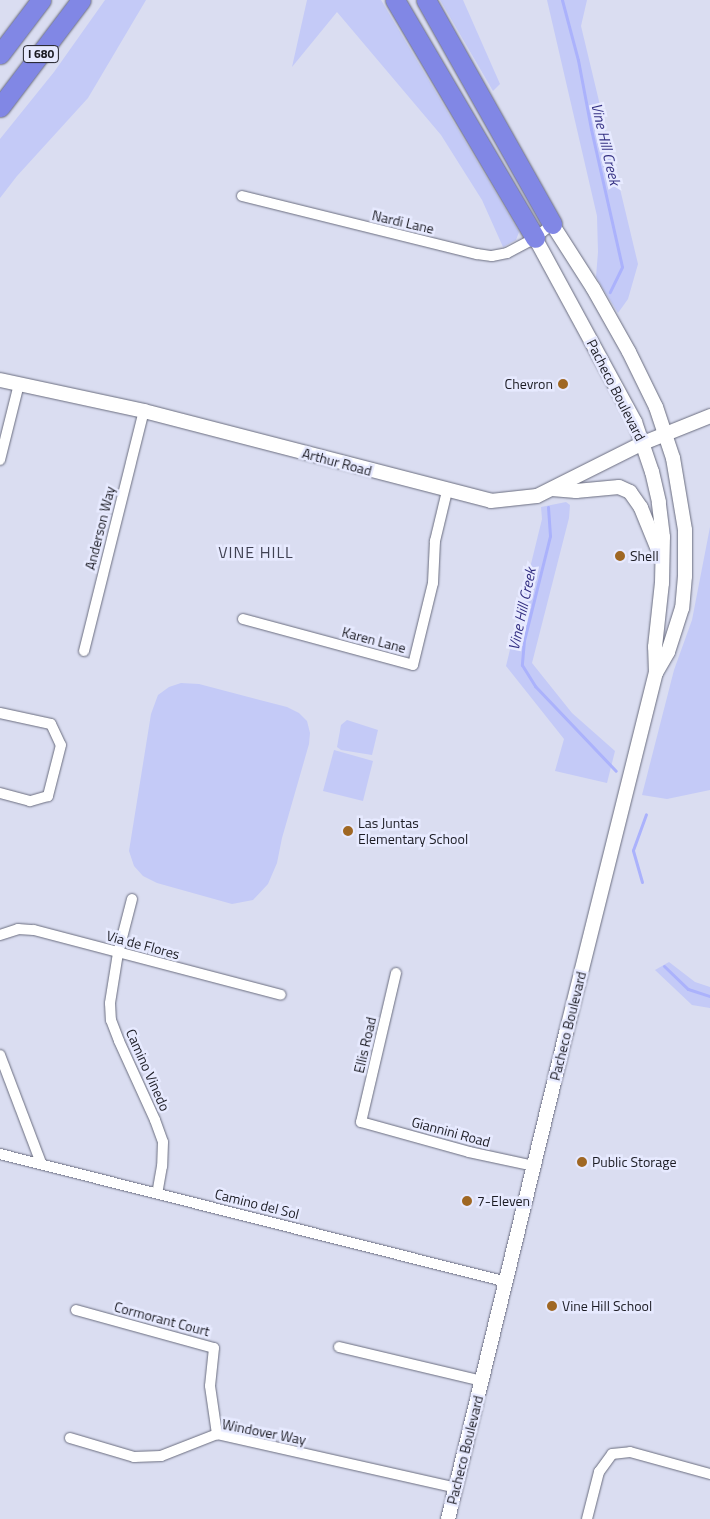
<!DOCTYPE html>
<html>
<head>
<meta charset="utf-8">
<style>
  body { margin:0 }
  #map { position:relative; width:710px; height:1519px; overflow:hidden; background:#daddf1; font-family:"Titillium Web",sans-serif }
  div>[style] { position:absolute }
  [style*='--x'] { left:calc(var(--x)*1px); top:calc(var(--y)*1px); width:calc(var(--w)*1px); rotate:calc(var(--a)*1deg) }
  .green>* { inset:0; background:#c4caf7 }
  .stream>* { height:3px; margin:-1.5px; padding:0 1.5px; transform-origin:1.5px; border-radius:1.5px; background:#abb2fc }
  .roads { filter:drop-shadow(0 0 1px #6a6d7f) drop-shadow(0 0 1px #6a6d7f) }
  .street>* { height:10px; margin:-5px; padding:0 5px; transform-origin:5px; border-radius:5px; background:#fff }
  .secondary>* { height:14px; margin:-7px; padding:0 7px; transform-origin:7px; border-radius:7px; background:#fff }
  .highway>* { height:19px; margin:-9.5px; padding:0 9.5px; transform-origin:9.5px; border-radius:9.5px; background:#8187e5 }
  .dots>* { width:14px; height:14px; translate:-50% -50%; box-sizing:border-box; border:2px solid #e7eaff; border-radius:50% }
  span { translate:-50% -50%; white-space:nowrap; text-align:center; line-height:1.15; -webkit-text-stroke:5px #e7eaff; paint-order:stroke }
  .shield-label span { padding:1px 4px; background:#e7eaff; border:1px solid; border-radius:4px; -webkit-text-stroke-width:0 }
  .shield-label { font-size:12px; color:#1c1c24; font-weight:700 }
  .street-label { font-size:14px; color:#1c1c24 }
  .poi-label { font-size:14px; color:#1c1c24 }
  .right { translate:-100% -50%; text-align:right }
  .left { translate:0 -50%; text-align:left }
  .water-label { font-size:15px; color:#332f82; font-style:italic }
  .quarter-label { font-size:16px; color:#404253; letter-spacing:1px }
</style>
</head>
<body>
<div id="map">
  <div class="green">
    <div style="clip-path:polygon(105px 0,146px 0,88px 98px,17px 176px,0 198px,0 139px,54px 72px)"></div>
    <div style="clip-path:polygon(307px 0,381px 0,519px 232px,516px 240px,503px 247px,482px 200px,441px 135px,337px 12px,292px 67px)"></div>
    <div style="clip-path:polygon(440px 0,463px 0,500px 84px,493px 91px)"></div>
    <div style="clip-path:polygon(547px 0,587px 0,581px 26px,638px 264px,628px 299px,618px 313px,596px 277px,598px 252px,597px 216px)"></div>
    <div style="clip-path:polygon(566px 502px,570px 505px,569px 518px,532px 663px,572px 713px,615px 751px,607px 783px,555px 771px,564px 739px,506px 666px,542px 519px,541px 507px)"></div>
    <div style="clip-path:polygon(710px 527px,710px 790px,667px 799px,642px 795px,674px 670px,692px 620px)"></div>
    <div style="clip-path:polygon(181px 683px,199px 684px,287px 707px,299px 713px,307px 721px,310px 733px,309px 744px,282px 838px,277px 863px,268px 884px,253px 900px,232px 904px,157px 883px,143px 876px,134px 866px,129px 851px,151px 714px,158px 695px,169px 687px)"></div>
    <div style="clip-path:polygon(347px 720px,378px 730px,372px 755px,341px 750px,337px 747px,341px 725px)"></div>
    <div style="clip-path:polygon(334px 750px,373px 761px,363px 801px,323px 791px)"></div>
    <div style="clip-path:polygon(669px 962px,695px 982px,710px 987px,710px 1008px,692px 1005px,655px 970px)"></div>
  </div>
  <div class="stream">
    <div style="--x:562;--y:0;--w:62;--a:75.1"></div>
    <div style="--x:578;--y:60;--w:70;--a:79.3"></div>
    <div style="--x:591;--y:129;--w:141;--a:77.3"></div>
    <div style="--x:622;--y:267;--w:28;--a:116"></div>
    <div style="--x:548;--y:507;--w:29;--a:86"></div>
    <div style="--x:550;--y:536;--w:107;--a:104"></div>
    <div style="--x:524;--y:640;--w:25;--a:95"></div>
    <div style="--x:522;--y:665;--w:25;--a:58"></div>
    <div style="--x:535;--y:686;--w:117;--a:46.4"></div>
    <div style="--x:642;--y:882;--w:33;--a:-106"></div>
    <div style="--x:633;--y:850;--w:38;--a:-70"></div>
    <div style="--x:664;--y:966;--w:33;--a:44"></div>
    <div style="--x:688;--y:989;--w:23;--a:18"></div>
  </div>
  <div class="roads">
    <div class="street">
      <div style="--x:242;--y:196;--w:242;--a:13.9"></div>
      <div style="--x:477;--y:254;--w:15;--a:8"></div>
      <div style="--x:492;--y:256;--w:15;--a:-11"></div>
      <div style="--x:507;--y:253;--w:32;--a:-28"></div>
      <div style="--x:535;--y:238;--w:22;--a:-39"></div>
      <div style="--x:0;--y:460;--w:78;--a:-76"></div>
      <div style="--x:243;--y:619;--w:176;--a:15.1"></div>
      <div style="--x:413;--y:665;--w:84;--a:-76.3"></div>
      <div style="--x:433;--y:583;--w:42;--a:-87.3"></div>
      <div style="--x:435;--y:541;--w:51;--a:-76.5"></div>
      <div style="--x:84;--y:651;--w:247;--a:-76"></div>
      <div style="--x:0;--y:713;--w:52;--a:12.2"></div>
      <div style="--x:51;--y:724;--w:23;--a:65"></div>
      <div style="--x:61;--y:745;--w:53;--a:104.3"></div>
      <div style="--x:48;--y:796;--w:19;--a:164"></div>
      <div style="--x:30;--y:801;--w:31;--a:-165"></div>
      <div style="--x:132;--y:899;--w:56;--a:104.5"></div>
      <div style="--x:118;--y:953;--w:51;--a:99.1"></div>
      <div style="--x:110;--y:1003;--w:17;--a:87"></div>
      <div style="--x:111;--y:1020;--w:22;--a:69"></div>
      <div style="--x:119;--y:1041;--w:87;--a:65.5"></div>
      <div style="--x:155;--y:1120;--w:23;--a:70"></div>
      <div style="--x:163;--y:1142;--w:24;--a:92"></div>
      <div style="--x:162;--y:1166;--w:27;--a:100"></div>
      <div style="--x:0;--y:935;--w:19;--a:-18"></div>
      <div style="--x:18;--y:929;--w:16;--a:4"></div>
      <div style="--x:34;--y:930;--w:255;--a:14.7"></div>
      <div style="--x:396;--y:973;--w:153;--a:103.2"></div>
      <div style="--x:361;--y:1122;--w:112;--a:15.5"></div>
      <div style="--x:469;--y:1152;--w:66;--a:12.2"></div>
      <div style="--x:0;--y:1055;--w:116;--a:69.2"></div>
      <div style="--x:0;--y:1154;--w:523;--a:14.17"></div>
      <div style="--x:76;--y:1310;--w:143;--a:15.4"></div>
      <div style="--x:214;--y:1348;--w:38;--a:96"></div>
      <div style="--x:210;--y:1386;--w:49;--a:81.7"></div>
      <div style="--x:339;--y:1347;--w:147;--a:13.4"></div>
      <div style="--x:70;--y:1438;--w:67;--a:16.5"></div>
      <div style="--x:134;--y:1457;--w:27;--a:-2"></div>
      <div style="--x:161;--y:1456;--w:60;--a:-21.4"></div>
      <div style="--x:217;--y:1434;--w:245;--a:12.7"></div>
      <div style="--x:587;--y:1519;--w:49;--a:-75.7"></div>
      <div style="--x:599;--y:1472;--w:22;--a:-54"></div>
      <div style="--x:612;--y:1454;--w:18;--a:-6"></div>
      <div style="--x:630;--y:1452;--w:83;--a:15.4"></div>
    </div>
    <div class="secondary">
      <div style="--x:552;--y:224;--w:76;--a:57.4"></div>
      <div style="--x:593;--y:288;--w:73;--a:60.6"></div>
      <div style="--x:629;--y:352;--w:61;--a:63.9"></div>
      <div style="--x:656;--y:407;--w:54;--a:71.6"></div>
      <div style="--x:673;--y:458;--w:73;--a:80.5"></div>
      <div style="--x:685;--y:530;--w:46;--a:90"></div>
      <div style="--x:685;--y:576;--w:32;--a:95"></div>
      <div style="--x:682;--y:608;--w:46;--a:107.7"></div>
      <div style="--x:668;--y:652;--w:24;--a:120"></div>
      <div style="--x:0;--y:380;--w:147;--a:12.1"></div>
      <div style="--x:144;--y:411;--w:358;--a:14.5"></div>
      <div style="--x:491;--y:501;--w:46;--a:-6.2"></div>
      <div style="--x:537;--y:496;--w:119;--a:-26.6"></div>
      <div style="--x:643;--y:443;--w:72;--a:-21.9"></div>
      <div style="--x:552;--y:489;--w:24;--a:5"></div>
      <div style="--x:576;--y:491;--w:43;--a:-5.3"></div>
      <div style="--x:619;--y:487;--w:12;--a:24"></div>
      <div style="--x:630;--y:492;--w:19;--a:55"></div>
      <div style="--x:641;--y:508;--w:53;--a:67.8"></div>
      <div style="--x:448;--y:1519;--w:500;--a:-76.35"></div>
      <div style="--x:566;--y:1033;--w:371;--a:-76"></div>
      <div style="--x:656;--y:673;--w:26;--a:-92"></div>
      <div style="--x:655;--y:647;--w:64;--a:-83.8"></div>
      <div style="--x:662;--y:583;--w:46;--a:-88.8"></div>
      <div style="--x:663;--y:537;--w:35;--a:-97"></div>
      <div style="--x:659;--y:502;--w:31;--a:-103"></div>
      <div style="--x:652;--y:472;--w:53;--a:-108.8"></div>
      <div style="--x:635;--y:422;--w:209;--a:-118.5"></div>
    </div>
    <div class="highway">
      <div style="--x:395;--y:0;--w:276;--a:59.5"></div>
      <div style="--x:426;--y:0;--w:257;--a:60.6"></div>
      <div style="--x:0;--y:54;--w:68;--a:-52.8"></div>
      <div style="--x:0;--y:107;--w:134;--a:-52.9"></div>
    </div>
  </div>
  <div class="dots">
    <div style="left:563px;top:384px;background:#9f6723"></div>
    <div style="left:620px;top:556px;background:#9f6723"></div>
    <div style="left:348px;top:831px;background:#9f6723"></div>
    <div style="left:582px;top:1162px;background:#9f6723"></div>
    <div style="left:467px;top:1201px;background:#9f6723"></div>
    <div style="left:552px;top:1306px;background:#9f6723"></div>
  </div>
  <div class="shield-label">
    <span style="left:41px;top:54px">I 680</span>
  </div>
  <div class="street-label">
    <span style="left:403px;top:222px;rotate:13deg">Nardi Lane</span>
    <span style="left:616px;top:390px;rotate:63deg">Pacheco Boulevard</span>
    <span style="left:337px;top:462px;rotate:15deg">Arthur Road</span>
    <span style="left:100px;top:528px;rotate:-76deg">Anderson Way</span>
    <span style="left:374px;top:640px;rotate:15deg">Karen Lane</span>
    <span style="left:143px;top:945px;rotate:15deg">Via de Flores</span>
    <span style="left:568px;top:1026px;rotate:-76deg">Pacheco Boulevard</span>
    <span style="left:365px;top:1045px;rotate:-77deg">Ellis Road</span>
    <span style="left:148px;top:1070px;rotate:66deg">Camino Vinedo</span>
    <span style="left:451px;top:1132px;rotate:15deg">Giannini Road</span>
    <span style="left:257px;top:1204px;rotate:14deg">Camino del Sol</span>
    <span style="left:162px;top:1319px;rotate:15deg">Cormorant Court</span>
    <span style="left:264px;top:1432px;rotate:11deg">Windover Way</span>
    <span style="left:465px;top:1450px;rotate:-76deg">Pacheco Boulevard</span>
  </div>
  <div class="poi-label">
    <span class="right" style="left:553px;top:384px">Chevron</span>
    <span class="left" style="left:630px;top:556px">Shell</span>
    <span class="left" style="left:358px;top:831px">Las Juntas<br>Elementary School</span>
    <span class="left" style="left:592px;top:1162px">Public Storage</span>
    <span class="left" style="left:477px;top:1201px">7-Eleven</span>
    <span class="left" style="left:562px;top:1306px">Vine Hill School</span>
  </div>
  <div class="water-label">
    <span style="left:606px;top:144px;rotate:77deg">Vine Hill Creek</span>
    <span style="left:522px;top:609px;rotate:-78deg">Vine Hill Creek</span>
  </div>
  <div class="quarter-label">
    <span style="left:256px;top:552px">VINE HILL</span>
  </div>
</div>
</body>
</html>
